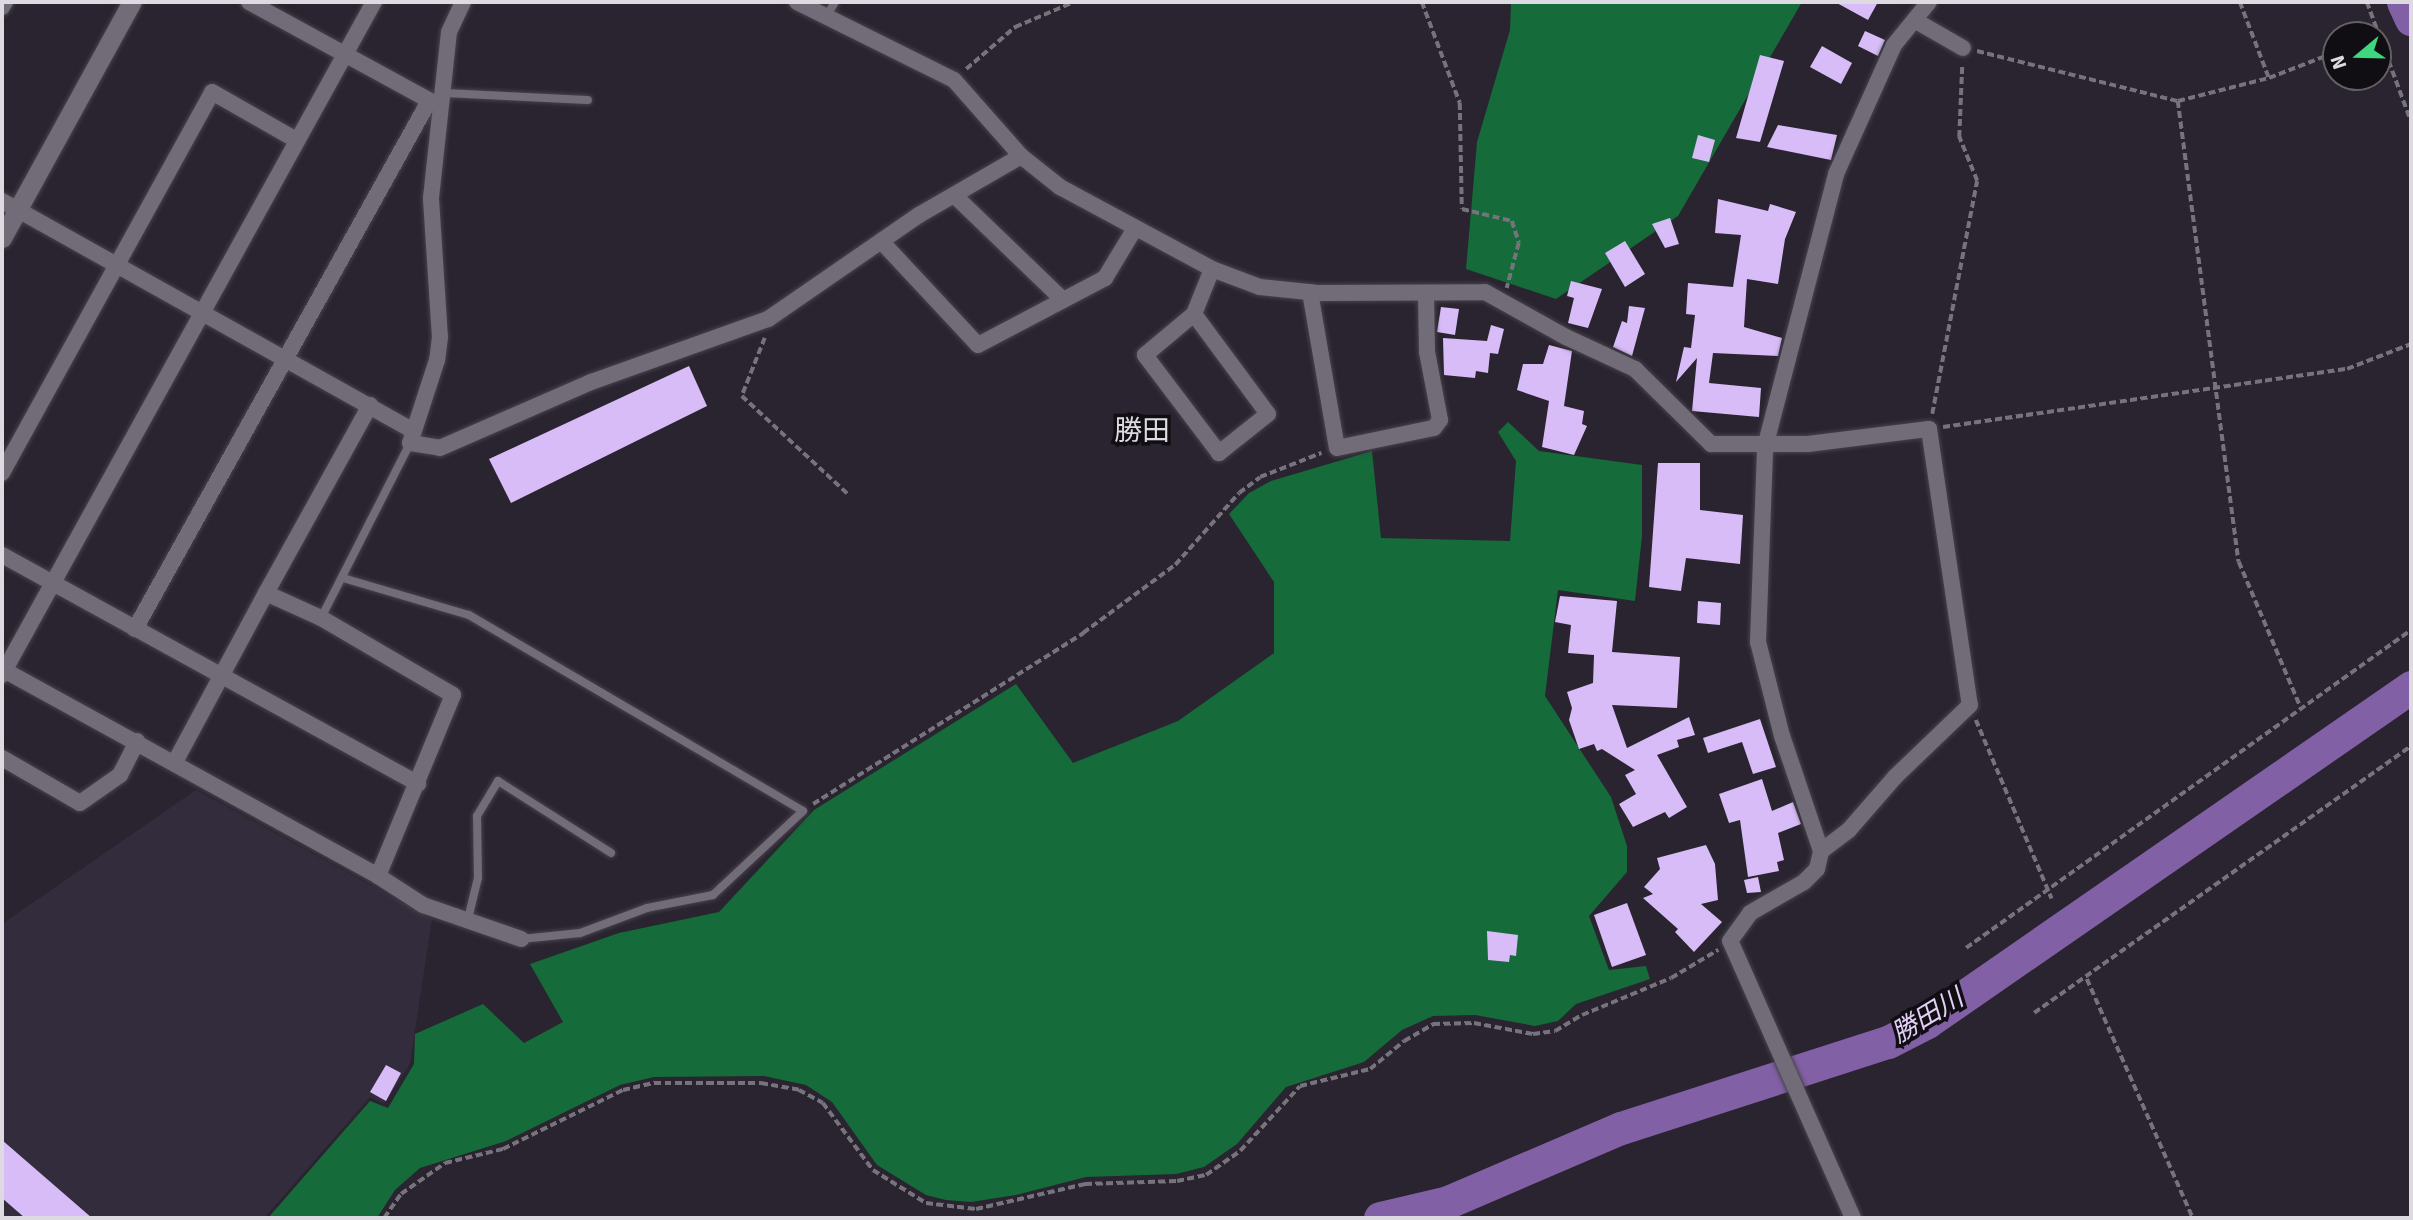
<!DOCTYPE html>
<html>
<head>
<meta charset="utf-8">
<style>
  body { margin:0 }
  #map { position:relative; width:2413px; height:1220px; overflow:hidden; background:#29242f; font-family:Signika,"Noto Sans JP",sans-serif }
  div>[style] { position:absolute }
  [style*='--x'] { left:calc(var(--x)*1px); top:calc(var(--y)*1px); width:calc(var(--w)*1px); rotate:calc(var(--a)*1deg) }
  .built>* { inset:0; background:#332c3c }
  .forest>* { inset:0; background:#156b3a }
  .river>* { height:33px; margin:-16.5px; padding:0 16.5px; transform-origin:16.5px; border-radius:16.5px; background:#8260a5 }
  .building>* { inset:0; background:#d8bcf8 }
  .path>* { height:3.5px; margin-top:-1.75px; transform-origin:0; background:repeating-linear-gradient(90deg,#77737d 0 7px,transparent 0 10.5px) }
  .roads { filter:drop-shadow(0 0 2px #47424c) drop-shadow(0 0 2px #47424c) }
  .service>* { height:8px; margin:-4px; padding:0 4px; transform-origin:4px; border-radius:4px; background:#726c79 }
  .minor>* { height:16px; margin:-8px; padding:0 8px; transform-origin:8px; border-radius:8px; background:#726c79 }
  .tertiary>* { height:19px; margin:-9.5px; padding:0 9.5px; transform-origin:9.5px; border-radius:9.5px; background:#726c79 }
  span { translate:-50% -50%; white-space:nowrap; text-align:center; line-height:1.15; -webkit-text-stroke:7px #110e13; paint-order:stroke }
  .water-label { font-size:26px; color:#e2d0f7; font-style:italic }
  .quarter-label { font-size:28px; color:#dddae1 }
  .frame { position:absolute; inset:0; border:4px solid #dddae1; pointer-events:none }
  .north { position:absolute; left:2322px; top:21px; width:70px; height:70px; box-sizing:border-box; background:#110e13; border:2px solid #636065; border-radius:50%; rotate:251deg; font-size:19px; font-weight:700; line-height:28px; text-align:center; color:#dddae1 }
  .north::after { content:''; display:block; margin:auto; width:24px; height:32px; background:#3dd77e; clip-path:polygon(50% 0,100% 100%,50% 72%,0 100%) }
</style>
</head>
<body>
<div id="map">
  <div class="built">
    <div style="clip-path:polygon(196px 790px,432px 919px,410px 1064px,384px 1104px,370px 1097px,264px 1218px,2px 1218px,2px 924px)"></div>
  </div>
  <div class="forest">
    <div style="clip-path:polygon(1511px 2px,1802px 2px,1678px 216px,1556px 299px,1466px 269px,1477px 142px,1510px 30px)"></div>
    <div style="clip-path:polygon(1508px 422px,1539px 451px,1642px 465px,1642px 536px,1635px 601px,1558px 590px,1545px 696px,1611px 797px,1627px 846px,1627px 872px,1589px 916px,1609px 970px,1646px 966px,1650px 979px,1576px 1004px,1558px 1021px,1535px 1026px,1475px 1015px,1433px 1016px,1402px 1030px,1364px 1062px,1286px 1087px,1237px 1144px,1204px 1167px,1176px 1174px,1086px 1177px,1016px 1195px,971px 1202px,946px 1200px,926px 1195px,877px 1165px,832px 1102px,806px 1085px,764px 1076px,654px 1077px,620px 1085px,506px 1141px,420px 1168px,395px 1190px,377px 1218px,268px 1218px,370px 1101px,388px 1108px,414px 1064px,415px 1034px,483px 1004px,524px 1043px,563px 1022px,530px 964px,619px 933px,719px 912px,814px 810px,1016px 684px,1073px 763px,1178px 721px,1274px 653px,1274px 582px,1229px 514px,1249px 493px,1271px 481px,1372px 451px,1381px 538px,1510px 541px,1516px 461px,1498px 432px)"></div>
  </div>
  <div class="river">
    <div style="--x:2403;--y:2;--w:19;--a:65"></div>
    <div style="--x:1380;--y:1218;--w:70;--a:-13.2"></div>
    <div style="--x:1448;--y:1202;--w:188;--a:-23.2"></div>
    <div style="--x:1621;--y:1128;--w:281;--a:-17.9"></div>
    <div style="--x:1888;--y:1042;--w:44;--a:-27.1"></div>
    <div style="--x:1927;--y:1022;--w:589;--a:-34.69"></div>
  </div>
  <div class="building">
    <div style="clip-path:polygon(1835px 2px,1878px 2px,1868px 20px)"></div>
    <div style="clip-path:polygon(1865px 31px,1885px 40px,1878px 56px,1858px 46px)"></div>
    <div style="clip-path:polygon(1822px 46px,1852px 63px,1841px 84px,1810px 67px)"></div>
    <div style="clip-path:polygon(1760px 55px,1784px 61px,1760px 142px,1736px 138px)"></div>
    <div style="clip-path:polygon(1778px 125px,1837px 135px,1831px 160px,1767px 147px)"></div>
    <div style="clip-path:polygon(1698px 135px,1715px 140px,1709px 162px,1692px 158px)"></div>
    <div style="clip-path:polygon(1718px 199px,1768px 211px,1770px 204px,1796px 212px,1785px 239px,1778px 284px,1747px 279px,1744px 327px,1782px 338px,1778px 356px,1713px 353px,1709px 383px,1761px 388px,1759px 417px,1692px 411px,1697px 358px,1676px 382px,1684px 347px,1691px 348px,1695px 315px,1686px 314px,1688px 283px,1733px 287px,1741px 235px,1715px 233px)"></div>
    <div style="clip-path:polygon(1670px 218px,1679px 244px,1665px 248px,1652px 224px)"></div>
    <div style="clip-path:polygon(1625px 241px,1645px 274px,1625px 287px,1605px 253px)"></div>
    <div style="clip-path:polygon(1571px 281px,1602px 289px,1588px 328px,1568px 323px,1574px 298px,1567px 296px)"></div>
    <div style="clip-path:polygon(1629px 306px,1645px 308px,1632px 356px,1613px 347px,1622px 321px,1627px 323px)"></div>
    <div style="clip-path:polygon(1441px 307px,1459px 309px,1455px 335px,1437px 332px)"></div>
    <div style="clip-path:polygon(1491px 325px,1504px 329px,1498px 354px,1490px 353px,1488px 373px,1476px 371px,1475px 378px,1444px 375px,1443px 338px,1487px 341px)"></div>
    <div style="clip-path:polygon(1549px 345px,1572px 351px,1564px 406px,1584px 411px,1582px 424px,1587px 426px,1574px 455px,1542px 447px,1549px 401px,1517px 390px,1523px 364px,1543px 364px)"></div>
    <div style="clip-path:polygon(689px 366px,707px 406px,511px 503px,489px 459px)"></div>
    <div style="clip-path:polygon(1658px 463px,1700px 463px,1700px 510px,1743px 515px,1740px 564px,1686px 558px,1681px 591px,1649px 587px)"></div>
    <div style="clip-path:polygon(1560px 596px,1617px 601px,1612px 652px,1680px 657px,1677px 708px,1612px 705px,1627px 748px,1689px 717px,1695px 735px,1677px 740px,1679px 747px,1657px 755px,1687px 807px,1669px 818px,1665px 812px,1633px 827px,1619px 804px,1636px 794px,1625px 775px,1635px 770px,1602px 749px,1597px 751px,1594px 744px,1579px 749px,1569px 720px,1572px 708px,1567px 692px,1593px 683px,1594px 655px,1568px 653px,1571px 625px,1555px 622px)"></div>
    <div style="clip-path:polygon(1698px 601px,1721px 603px,1720px 625px,1697px 623px)"></div>
    <div style="clip-path:polygon(1760px 719px,1776px 767px,1753px 774px,1742px 742px,1708px 753px,1703px 738px)"></div>
    <div style="clip-path:polygon(1762px 779px,1772px 811px,1793px 802px,1801px 824px,1778px 833px,1784px 860px,1777px 862px,1779px 871px,1748px 877px,1740px 820px,1729px 823px,1719px 794px)"></div>
    <div style="clip-path:polygon(1706px 845px,1715px 864px,1718px 900px,1701px 904px,1722px 922px,1694px 952px,1675px 932px,1678px 929px,1643px 898px,1653px 894px,1644px 887px,1660px 869px,1657px 858px)"></div>
    <div style="clip-path:polygon(1758px 877px,1761px 892px,1747px 893px,1744px 880px)"></div>
    <div style="clip-path:polygon(1627px 903px,1646px 955px,1612px 967px,1594px 915px)"></div>
    <div style="clip-path:polygon(1487px 931px,1518px 935px,1516px 956px,1510px 955px,1509px 962px,1488px 960px)"></div>
    <div style="clip-path:polygon(386px 1065px,401px 1073px,386px 1101px,370px 1092px)"></div>
    <div style="clip-path:polygon(2px 1140px,92px 1218px,25px 1218px,2px 1198px)"></div>
  </div>
  <div class="path">
    <div style="--x:1422;--y:2;--w:108;--a:69.4"></div>
    <div style="--x:1460;--y:103;--w:106;--a:88.9"></div>
    <div style="--x:1462;--y:209;--w:51;--a:13.5"></div>
    <div style="--x:1512;--y:221;--w:23;--a:72"></div>
    <div style="--x:1519;--y:243;--w:47;--a:104.9"></div>
    <div style="--x:2240;--y:2;--w:81;--a:69.1"></div>
    <div style="--x:2367;--y:2;--w:127;--a:69.7"></div>
    <div style="--x:1977;--y:51;--w:207;--a:14"></div>
    <div style="--x:2178;--y:101;--w:94;--a:-14.2"></div>
    <div style="--x:2269;--y:78;--w:72;--a:-21.2"></div>
    <div style="--x:966;--y:69;--w:65;--a:-40.6"></div>
    <div style="--x:1015;--y:27;--w:64;--a:-23"></div>
    <div style="--x:2178;--y:101;--w:465;--a:82.5"></div>
    <div style="--x:2239;--y:562;--w:159;--a:67"></div>
    <div style="--x:765;--y:338;--w:62;--a:111.6"></div>
    <div style="--x:742;--y:396;--w:146;--a:42.8"></div>
    <div style="--x:1932;--y:414;--w:237;--a:-79.1"></div>
    <div style="--x:1977;--y:181;--w:48;--a:-112.2"></div>
    <div style="--x:1959;--y:137;--w:72;--a:-87.6"></div>
    <div style="--x:1943;--y:427;--w:408;--a:-8.2"></div>
    <div style="--x:2347;--y:369;--w:69;--a:-21.3"></div>
    <div style="--x:1976;--y:720;--w:194;--a:67"></div>
    <div style="--x:813;--y:804;--w:320;--a:-32.3"></div>
    <div style="--x:1083;--y:633;--w:114;--a:-36.5"></div>
    <div style="--x:1175;--y:565;--w:96;--a:-48.4"></div>
    <div style="--x:1239;--y:493;--w:26;--a:-37"></div>
    <div style="--x:1260;--y:477;--w:66;--a:-21.5"></div>
    <div style="--x:1966;--y:948;--w:547;--a:-35.55"></div>
    <div style="--x:2087;--y:979;--w:261;--a:66.1"></div>
    <div style="--x:2034;--y:1013;--w:462;--a:-35.3"></div>
    <div style="--x:384;--y:1218;--w:29;--a:-55"></div>
    <div style="--x:401;--y:1194;--w:54;--a:-35.2"></div>
    <div style="--x:445;--y:1163;--w:60;--a:-13.6"></div>
    <div style="--x:503;--y:1149;--w:134;--a:-26.2"></div>
    <div style="--x:623;--y:1090;--w:32;--a:-13"></div>
    <div style="--x:654;--y:1083;--w:107;--a:0"></div>
    <div style="--x:761;--y:1083;--w:39;--a:10"></div>
    <div style="--x:799;--y:1090;--w:27;--a:28"></div>
    <div style="--x:823;--y:1103;--w:84;--a:53.3"></div>
    <div style="--x:873;--y:1170;--w:62;--a:31.9"></div>
    <div style="--x:926;--y:1203;--w:50;--a:6.8"></div>
    <div style="--x:976;--y:1209;--w:112;--a:-12.9"></div>
    <div style="--x:1085;--y:1184;--w:92;--a:-1.9"></div>
    <div style="--x:1177;--y:1181;--w:30;--a:-12"></div>
    <div style="--x:1206;--y:1175;--w:42;--a:-35.2"></div>
    <div style="--x:1240;--y:1151;--w:88;--a:-47.3"></div>
    <div style="--x:1300;--y:1086;--w:72;--a:-13.7"></div>
    <div style="--x:1370;--y:1069;--w:44;--a:-39.5"></div>
    <div style="--x:1404;--y:1041;--w:34;--a:-30"></div>
    <div style="--x:1433;--y:1024;--w:41;--a:-1.4"></div>
    <div style="--x:1474;--y:1023;--w:60;--a:10.6"></div>
    <div style="--x:1533;--y:1034;--w:22;--a:-8"></div>
    <div style="--x:1555;--y:1031;--w:31;--a:-31"></div>
    <div style="--x:1582;--y:1015;--w:96;--a:-22.6"></div>
    <div style="--x:1671;--y:978;--w:55;--a:-30.8"></div>
  </div>
  <div class="roads">
    <div class="service">
      <div style="--x:826;--y:17;--w:17;--a:-59"></div>
      <div style="--x:444;--y:93;--w:144;--a:2.8"></div>
      <div style="--x:343;--y:578;--w:131;--a:16.4"></div>
      <div style="--x:469;--y:615;--w:387;--a:30.4"></div>
      <div style="--x:803;--y:811;--w:123;--a:137"></div>
      <div style="--x:713;--y:895;--w:67;--a:168.9"></div>
      <div style="--x:647;--y:908;--w:72;--a:159.5"></div>
      <div style="--x:580;--y:933;--w:59;--a:174.2"></div>
      <div style="--x:321;--y:618;--w:196;--a:-63"></div>
      <div style="--x:467;--y:923;--w:46;--a:-76.3"></div>
      <div style="--x:478;--y:878;--w:62;--a:-90.9"></div>
      <div style="--x:477;--y:816;--w:41;--a:-59"></div>
      <div style="--x:498;--y:781;--w:134;--a:32.5"></div>
    </div>
    <div class="minor">
      <div style="--x:249;--y:2;--w:213;--a:28.6"></div>
      <div style="--x:463;--y:2;--w:33;--a:115"></div>
      <div style="--x:449;--y:32;--w:168;--a:96.2"></div>
      <div style="--x:431;--y:199;--w:138;--a:86.3"></div>
      <div style="--x:440;--y:337;--w:23;--a:97"></div>
      <div style="--x:437;--y:360;--w:87;--a:108"></div>
      <div style="--x:410;--y:443;--w:30;--a:9"></div>
      <div style="--x:440;--y:448;--w:165;--a:-23.6"></div>
      <div style="--x:591;--y:382;--w:188;--a:-19.6"></div>
      <div style="--x:768;--y:319;--w:183;--a:-34.6"></div>
      <div style="--x:919;--y:215;--w:118;--a:-30"></div>
      <div style="--x:797;--y:2;--w:175;--a:26.4"></div>
      <div style="--x:954;--y:80;--w:101;--a:48.6"></div>
      <div style="--x:1021;--y:156;--w:50;--a:38.5"></div>
      <div style="--x:1060;--y:187;--w:173;--a:28.3"></div>
      <div style="--x:1212;--y:269;--w:51;--a:20.6"></div>
      <div style="--x:1260;--y:287;--w:58;--a:5.9"></div>
      <div style="--x:1318;--y:293;--w:167;--a:-0.3"></div>
      <div style="--x:1485;--y:292;--w:93;--a:29.1"></div>
      <div style="--x:1566;--y:337;--w:76;--a:24.9"></div>
      <div style="--x:1635;--y:369;--w:107;--a:44.6"></div>
      <div style="--x:1711;--y:444;--w:97;--a:0"></div>
      <div style="--x:1808;--y:444;--w:122;--a:-7.1"></div>
      <div style="--x:1929;--y:429;--w:279;--a:81.6"></div>
      <div style="--x:1970;--y:705;--w:104;--a:136.2"></div>
      <div style="--x:1895;--y:777;--w:70;--a:131"></div>
      <div style="--x:1849;--y:830;--w:35;--a:143"></div>
      <div style="--x:2;--y:7;--w:6;--a:-59"></div>
      <div style="--x:1916;--y:21;--w:54;--a:29.9"></div>
      <div style="--x:954;--y:195;--w:151;--a:43.9"></div>
      <div style="--x:2;--y:201;--w:470;--a:29.2"></div>
      <div style="--x:881;--y:241;--w:142;--a:47"></div>
      <div style="--x:978;--y:345;--w:144;--a:-27.8"></div>
      <div style="--x:1105;--y:278;--w:56;--a:-58.9"></div>
      <div style="--x:1310;--y:292;--w:158;--a:80.2"></div>
      <div style="--x:1337;--y:448;--w:99;--a:-11.7"></div>
      <div style="--x:1434;--y:428;--w:10;--a:-53"></div>
      <div style="--x:1440;--y:420;--w:69;--a:-100.8"></div>
      <div style="--x:1427;--y:352;--w:59;--a:-91"></div>
      <div style="--x:1194;--y:314;--w:124;--a:53.5"></div>
      <div style="--x:1268;--y:414;--w:63;--a:141.5"></div>
      <div style="--x:1219;--y:453;--w:123;--a:-127.1"></div>
      <div style="--x:1145;--y:355;--w:64;--a:-39.9"></div>
      <div style="--x:1194;--y:314;--w:48;--a:-68.2"></div>
      <div style="--x:2;--y:473;--w:435;--a:-61.1"></div>
      <div style="--x:212;--y:92;--w:97;--a:29.7"></div>
      <div style="--x:2;--y:555;--w:475;--a:28.8"></div>
      <div style="--x:135;--y:629;--w:604;--a:-60.89"></div>
      <div style="--x:2;--y:669;--w:429;--a:28.8"></div>
      <div style="--x:378;--y:876;--w:196;--a:-67.5"></div>
      <div style="--x:453;--y:695;--w:153;--a:-149.7"></div>
      <div style="--x:321;--y:618;--w:60;--a:-155.6"></div>
      <div style="--x:266;--y:593;--w:215;--a:-61"></div>
      <div style="--x:2;--y:675;--w:769;--a:-61.07"></div>
      <div style="--x:2;--y:758;--w:90;--a:30"></div>
      <div style="--x:80;--y:803;--w:49;--a:-35"></div>
      <div style="--x:120;--y:775;--w:38;--a:-63"></div>
      <div style="--x:175;--y:762;--w:192;--a:-61.7"></div>
      <div style="--x:378;--y:876;--w:54;--a:32.8"></div>
      <div style="--x:423;--y:905;--w:104;--a:19.1"></div>
      <div style="--x:1853;--y:1218;--w:303;--a:-113.9"></div>
      <div style="--x:1730;--y:941;--w:34;--a:-54"></div>
      <div style="--x:1750;--y:913;--w:62;--a:-29.9"></div>
      <div style="--x:1804;--y:882;--w:18;--a:-45"></div>
      <div style="--x:1817;--y:869;--w:18;--a:-77"></div>
      <div style="--x:1821;--y:851;--w:121;--a:-108.7"></div>
      <div style="--x:1782;--y:736;--w:97;--a:-104.3"></div>
      <div style="--x:1758;--y:642;--w:195;--a:-87.9"></div>
      <div style="--x:1765;--y:447;--w:282;--a:-75.4"></div>
      <div style="--x:1836;--y:174;--w:141;--a:-65.8"></div>
      <div style="--x:1894;--y:45;--w:55;--a:-50.9"></div>
    </div>
    <div class="tertiary">
      <div style="--x:2;--y:238;--w:269;--a:-61.2"></div>
    </div>
  </div>
  <div class="water-label">
    <span style="left:1928px;top:1017px;rotate:-31deg">勝田川</span>
  </div>
  <div class="quarter-label">
    <span style="left:1142px;top:431px">勝田</span>
  </div>
  <div class="frame"></div>
  <div class="north">N</div>
</div>
</body>
</html>
